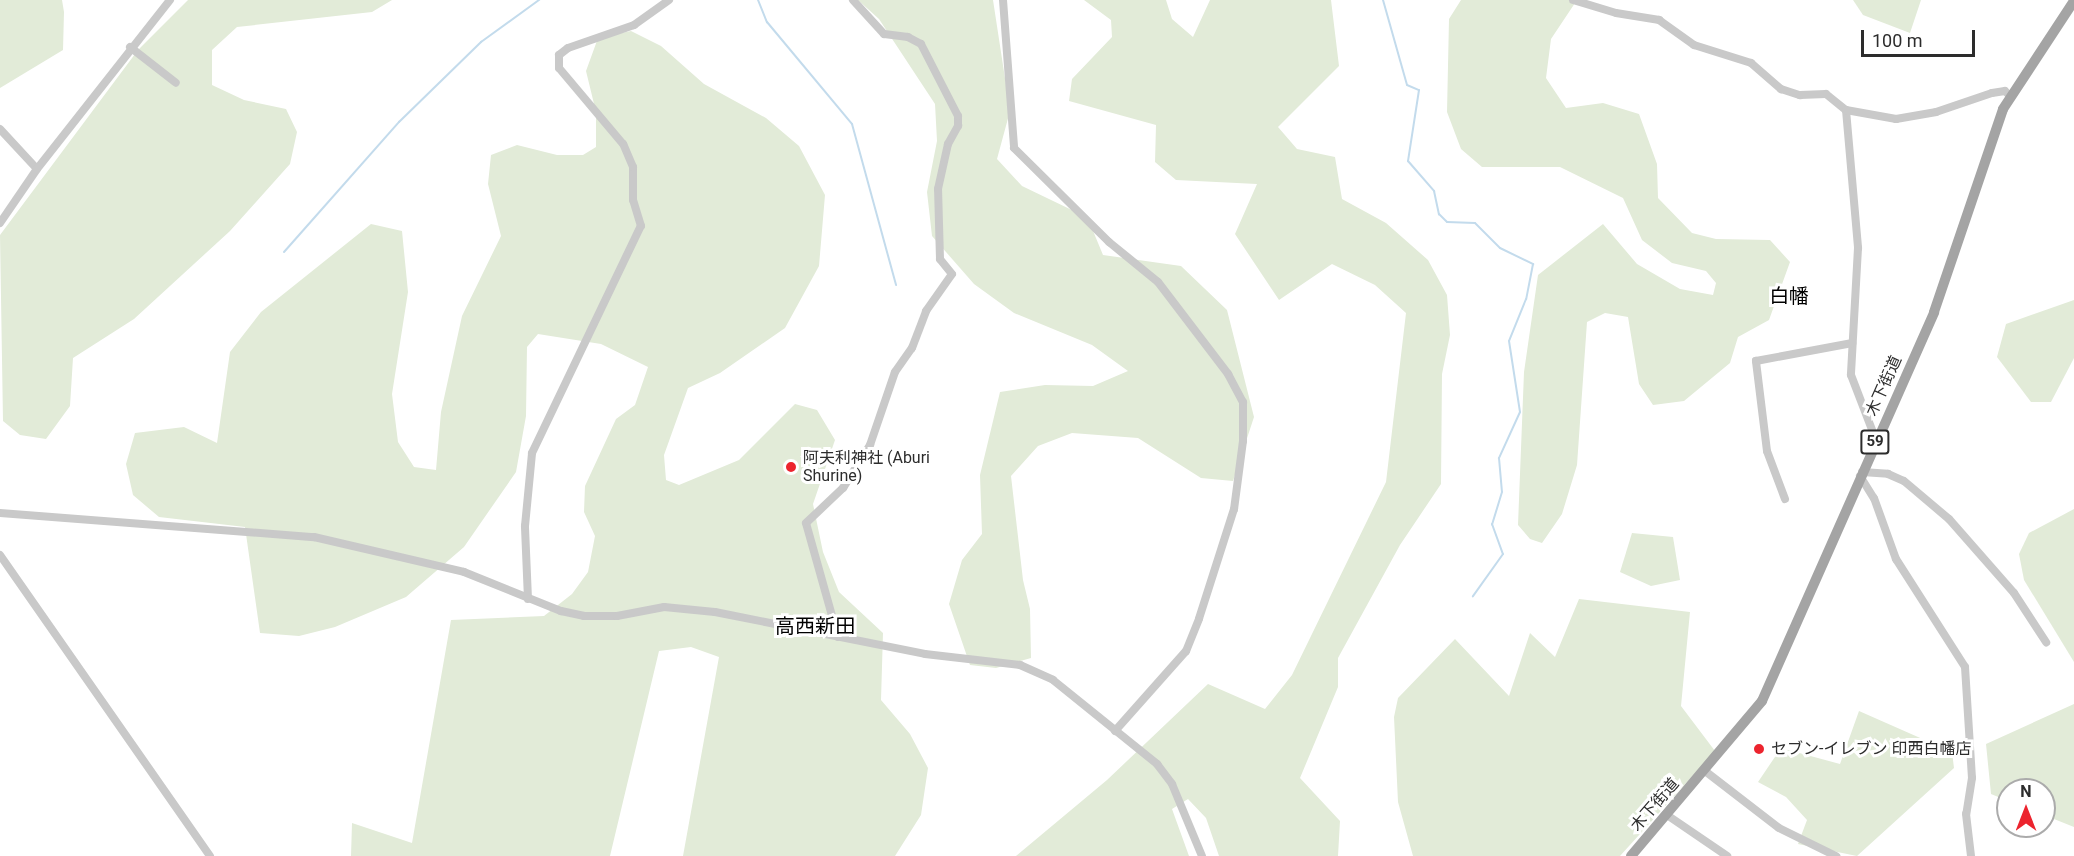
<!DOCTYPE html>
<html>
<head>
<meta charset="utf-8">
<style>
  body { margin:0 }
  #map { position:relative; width:2074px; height:856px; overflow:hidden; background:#fff; font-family:Roboto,"Noto Sans JP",sans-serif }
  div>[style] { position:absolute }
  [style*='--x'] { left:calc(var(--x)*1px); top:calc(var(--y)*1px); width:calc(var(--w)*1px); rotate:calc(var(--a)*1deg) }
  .green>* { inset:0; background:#e2ebd8 }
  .stream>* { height:2px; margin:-1px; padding:0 1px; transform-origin:1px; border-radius:1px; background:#c3dbec }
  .minor>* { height:8px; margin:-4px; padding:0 4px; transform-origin:4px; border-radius:4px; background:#c9c9c9 }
  .major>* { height:10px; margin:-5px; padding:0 5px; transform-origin:5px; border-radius:5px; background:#a4a4a4 }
  .dots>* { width:16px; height:16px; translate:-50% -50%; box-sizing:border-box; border:3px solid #fff; border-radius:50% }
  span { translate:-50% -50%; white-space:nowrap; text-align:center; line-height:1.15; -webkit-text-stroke:6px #fff; paint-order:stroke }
  .shield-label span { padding:2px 4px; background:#fff; border:2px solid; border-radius:4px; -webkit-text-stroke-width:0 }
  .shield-label { font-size:15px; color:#2c2c2c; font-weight:700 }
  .street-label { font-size:16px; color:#2c2c2c }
  .poi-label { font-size:16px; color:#2c2c2c }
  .left { translate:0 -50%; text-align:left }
  .quarter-label { font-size:20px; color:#000 }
  .north { position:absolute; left:1996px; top:778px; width:60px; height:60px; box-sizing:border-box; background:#fff; border:2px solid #ababab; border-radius:50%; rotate:0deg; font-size:16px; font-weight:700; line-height:24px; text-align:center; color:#2c2c2c }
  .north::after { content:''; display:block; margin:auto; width:21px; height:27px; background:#ec242e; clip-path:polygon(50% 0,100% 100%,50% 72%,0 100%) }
  .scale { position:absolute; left:1861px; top:30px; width:114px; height:27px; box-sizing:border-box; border:3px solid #2c2c2c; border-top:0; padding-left:8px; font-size:18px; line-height:21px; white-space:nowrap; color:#2c2c2c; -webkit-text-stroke:4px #fff; paint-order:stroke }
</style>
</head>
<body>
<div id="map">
  <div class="green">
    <div style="clip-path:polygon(0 0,62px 0,64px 12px,63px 50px,0 88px)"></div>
    <div style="clip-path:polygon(188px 0,392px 0,372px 12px,237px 27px,212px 50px,212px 85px,244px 100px,286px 109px,297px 132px,290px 164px,230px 231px,134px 319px,73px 358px,70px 406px,46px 439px,20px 435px,3px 421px,0 235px,138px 50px)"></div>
    <div style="clip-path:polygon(858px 0,993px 0,1010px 111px,997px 159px,1022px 186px,1076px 212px,1091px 226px,1103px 255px,1181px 266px,1227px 310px,1254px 417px,1233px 481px,1201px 478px,1138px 438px,1072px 433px,1038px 446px,1011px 476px,1023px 580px,1030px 609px,1031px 658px,996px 668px,970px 665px,949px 604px,962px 560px,982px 534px,980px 475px,1000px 392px,1045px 385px,1093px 386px,1128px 371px,1092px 345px,1014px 313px,974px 284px,932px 236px,927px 192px,937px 141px,935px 104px,879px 19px)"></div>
    <div style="clip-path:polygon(1084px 0,1166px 0,1172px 19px,1193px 37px,1210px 0,1331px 0,1339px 66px,1278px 127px,1297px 149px,1335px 157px,1342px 199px,1386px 223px,1428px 260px,1447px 295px,1450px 335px,1442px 374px,1441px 484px,1400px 545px,1338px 658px,1338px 687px,1300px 778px,1340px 821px,1338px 856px,1219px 856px,1206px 818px,1188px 799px,1172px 809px,1189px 856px,1016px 856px,1107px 780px,1208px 684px,1265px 709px,1292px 675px,1386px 482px,1406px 313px,1375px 285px,1332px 264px,1279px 300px,1235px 234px,1257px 184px,1176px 180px,1155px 162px,1156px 125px,1069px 101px,1072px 79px,1112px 37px,1111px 20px)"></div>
    <div style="clip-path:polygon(1461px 0,1577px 0,1551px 39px,1546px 78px,1566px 108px,1603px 103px,1639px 114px,1657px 164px,1658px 198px,1692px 233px,1716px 239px,1770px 240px,1790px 262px,1769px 320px,1738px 337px,1730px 363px,1684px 401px,1653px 405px,1639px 384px,1628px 317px,1605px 313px,1587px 322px,1577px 465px,1562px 514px,1542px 543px,1530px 539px,1518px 525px,1524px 372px,1538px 275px,1603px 224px,1637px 264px,1680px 289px,1713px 295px,1716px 283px,1706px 271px,1672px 263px,1642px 240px,1623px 198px,1560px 167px,1482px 167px,1461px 149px,1447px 112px,1449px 19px)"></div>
    <div style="clip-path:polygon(1853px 0,1921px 0,1910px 33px,1863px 15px)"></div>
    <div style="clip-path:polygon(631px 31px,661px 46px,704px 84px,766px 118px,799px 146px,825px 195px,819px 266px,785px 328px,720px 373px,688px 388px,664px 455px,666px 480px,679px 485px,739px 460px,795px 404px,817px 410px,835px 440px,813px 504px,823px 552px,839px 592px,883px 633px,881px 700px,910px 734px,928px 768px,921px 815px,895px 856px,683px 856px,719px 657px,691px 647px,659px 651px,610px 856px,351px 856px,352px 823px,412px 843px,451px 620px,544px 616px,572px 594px,588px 572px,595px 536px,584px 512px,585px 486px,616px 419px,635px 405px,648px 367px,601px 344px,538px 334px,527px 347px,526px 416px,516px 472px,464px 547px,406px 597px,335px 627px,299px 636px,260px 633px,245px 527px,159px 517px,133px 495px,126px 464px,135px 433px,184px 427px,217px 443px,230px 352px,261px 312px,371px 224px,402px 231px,408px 292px,392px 394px,398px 442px,414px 467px,436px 470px,441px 412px,462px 316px,501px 236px,488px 184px,491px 155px,517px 145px,557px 155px,583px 155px,596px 147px,596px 112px,586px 71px,598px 38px)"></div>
    <div style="clip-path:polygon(2074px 300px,2074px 358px,2051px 402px,2031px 402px,1997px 357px,2006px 324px)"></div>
    <div style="clip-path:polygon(2074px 509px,2074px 662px,2024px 580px,2019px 554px,2029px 533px)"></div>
    <div style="clip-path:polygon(1632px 533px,1673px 537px,1680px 580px,1651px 586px,1620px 572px)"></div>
    <div style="clip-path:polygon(1579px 599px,1690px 612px,1681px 706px,1715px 751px,1620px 856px,1413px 856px,1398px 802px,1394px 717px,1398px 698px,1455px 639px,1509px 696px,1530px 633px,1555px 657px)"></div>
    <div style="clip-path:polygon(2074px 704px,2074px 827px,2044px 815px,2044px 790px,2008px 790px,2008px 801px,1991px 794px,1986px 744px)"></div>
    <div style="clip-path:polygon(1859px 711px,1952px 752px,1954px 768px,1857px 856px,1798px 844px,1807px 820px,1786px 797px,1758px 782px,1781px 748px,1840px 764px)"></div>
  </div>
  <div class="stream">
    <div style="--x:758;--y:0;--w:24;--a:68"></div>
    <div style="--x:767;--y:22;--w:133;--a:50.2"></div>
    <div style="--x:852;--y:124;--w:167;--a:74.7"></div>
    <div style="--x:1383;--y:0;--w:88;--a:74.2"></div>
    <div style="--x:1407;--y:85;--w:13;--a:23"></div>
    <div style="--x:1419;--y:90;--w:72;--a:98.8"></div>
    <div style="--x:1408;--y:161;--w:40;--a:49"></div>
    <div style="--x:1434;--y:191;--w:24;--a:78"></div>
    <div style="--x:1439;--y:214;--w:11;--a:45"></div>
    <div style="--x:1447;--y:222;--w:28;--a:2"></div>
    <div style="--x:1475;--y:223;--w:35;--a:45"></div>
    <div style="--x:1500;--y:248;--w:37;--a:26"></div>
    <div style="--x:1533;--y:264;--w:36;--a:101"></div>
    <div style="--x:1526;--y:299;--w:45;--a:112"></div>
    <div style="--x:1509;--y:341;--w:72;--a:81.2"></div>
    <div style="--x:1520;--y:412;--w:51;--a:114.5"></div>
    <div style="--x:1499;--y:458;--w:34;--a:85"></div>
    <div style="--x:1502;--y:492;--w:34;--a:107"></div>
    <div style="--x:1492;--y:524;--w:32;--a:70"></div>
    <div style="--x:1503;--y:554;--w:52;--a:125.5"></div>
    <div style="--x:284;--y:252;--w:174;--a:-48.5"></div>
    <div style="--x:399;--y:122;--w:115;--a:-44.3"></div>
    <div style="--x:481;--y:42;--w:72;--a:-35.9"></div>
  </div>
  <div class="minor">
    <div style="--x:1003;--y:0;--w:148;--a:85.7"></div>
    <div style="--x:1014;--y:148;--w:134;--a:44.7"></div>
    <div style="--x:1109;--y:242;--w:63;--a:39.2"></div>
    <div style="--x:1158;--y:282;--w:116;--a:52.7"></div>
    <div style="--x:1228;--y:374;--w:32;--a:62"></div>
    <div style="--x:1243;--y:402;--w:39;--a:90"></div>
    <div style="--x:1243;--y:441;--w:69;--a:97.5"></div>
    <div style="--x:1234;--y:509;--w:115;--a:107.7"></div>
    <div style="--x:1199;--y:619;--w:35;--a:112"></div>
    <div style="--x:1186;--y:651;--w:107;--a:131.6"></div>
    <div style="--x:1573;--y:0;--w:45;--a:16.8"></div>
    <div style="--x:1616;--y:13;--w:44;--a:9.2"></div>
    <div style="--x:1659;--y:20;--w:43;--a:35.5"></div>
    <div style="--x:1694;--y:45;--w:60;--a:17.5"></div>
    <div style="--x:1751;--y:63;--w:40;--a:41"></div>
    <div style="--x:1781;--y:89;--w:20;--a:18"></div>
    <div style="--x:1800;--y:95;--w:26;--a:-2"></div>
    <div style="--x:1826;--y:94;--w:26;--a:39"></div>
    <div style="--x:1846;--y:110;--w:139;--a:85"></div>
    <div style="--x:1858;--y:248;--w:127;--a:93.2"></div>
    <div style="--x:1851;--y:375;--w:70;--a:69"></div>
    <div style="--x:130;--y:47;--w:58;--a:38"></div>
    <div style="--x:1846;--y:110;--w:51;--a:10.2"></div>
    <div style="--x:1896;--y:119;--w:41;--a:-9.9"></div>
    <div style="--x:1936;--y:112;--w:59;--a:-18.7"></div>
    <div style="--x:1992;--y:93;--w:13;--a:-9"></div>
    <div style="--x:2005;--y:91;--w:6;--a:45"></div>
    <div style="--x:0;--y:129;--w:54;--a:47.2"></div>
    <div style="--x:0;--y:223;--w:65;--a:-55.6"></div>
    <div style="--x:37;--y:169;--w:215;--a:-51.8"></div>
    <div style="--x:1862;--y:472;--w:26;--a:4"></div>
    <div style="--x:1888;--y:474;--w:17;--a:24"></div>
    <div style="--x:1904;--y:481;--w:59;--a:40.2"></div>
    <div style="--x:1949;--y:519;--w:98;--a:48.7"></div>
    <div style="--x:2014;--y:593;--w:59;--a:56.9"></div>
    <div style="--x:1860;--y:476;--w:26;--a:58"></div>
    <div style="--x:1874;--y:498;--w:65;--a:70.2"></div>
    <div style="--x:1896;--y:559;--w:128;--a:57.4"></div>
    <div style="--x:1965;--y:667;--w:111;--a:86.4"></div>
    <div style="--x:1972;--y:778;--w:36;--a:99"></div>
    <div style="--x:1966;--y:814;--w:42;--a:83.2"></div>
    <div style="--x:1785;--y:499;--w:51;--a:-110.6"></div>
    <div style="--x:1767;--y:451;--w:91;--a:-97"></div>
    <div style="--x:1756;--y:361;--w:98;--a:-10.6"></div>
    <div style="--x:0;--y:513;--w:315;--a:4.4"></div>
    <div style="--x:314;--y:537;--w:154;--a:13.1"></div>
    <div style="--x:464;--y:572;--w:105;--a:21.9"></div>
    <div style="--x:561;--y:611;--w:24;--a:12"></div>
    <div style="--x:584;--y:616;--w:33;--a:0"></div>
    <div style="--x:617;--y:616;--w:48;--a:-10.8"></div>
    <div style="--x:664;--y:607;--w:51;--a:5.6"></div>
    <div style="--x:715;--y:612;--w:214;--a:11.3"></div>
    <div style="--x:925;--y:654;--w:96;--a:6.6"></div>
    <div style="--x:1020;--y:665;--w:36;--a:24"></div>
    <div style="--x:1053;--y:680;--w:134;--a:38.9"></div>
    <div style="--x:1157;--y:764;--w:25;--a:53"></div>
    <div style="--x:1172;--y:784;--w:78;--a:67.4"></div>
    <div style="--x:0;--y:555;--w:367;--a:55.1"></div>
    <div style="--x:528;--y:599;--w:73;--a:-92.4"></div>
    <div style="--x:525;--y:526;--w:73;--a:-84.5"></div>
    <div style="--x:532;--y:453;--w:252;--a:-64.4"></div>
    <div style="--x:641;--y:226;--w:27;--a:-107"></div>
    <div style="--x:633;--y:200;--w:33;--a:-90"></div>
    <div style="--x:633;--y:167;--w:25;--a:-113"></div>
    <div style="--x:623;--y:144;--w:99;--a:-130.1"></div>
    <div style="--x:559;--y:68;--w:13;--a:-90"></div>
    <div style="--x:559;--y:55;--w:11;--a:-38"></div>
    <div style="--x:568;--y:48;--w:70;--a:-19.2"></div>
    <div style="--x:634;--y:25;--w:43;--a:-35.5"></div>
    <div style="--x:838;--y:637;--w:118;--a:-105.7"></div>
    <div style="--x:806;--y:523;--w:51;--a:-43.4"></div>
    <div style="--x:843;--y:488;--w:51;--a:-57.9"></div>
    <div style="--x:870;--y:445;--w:77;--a:-71.1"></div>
    <div style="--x:895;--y:372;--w:29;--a:-55"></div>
    <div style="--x:912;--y:348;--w:40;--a:-69"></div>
    <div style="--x:926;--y:311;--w:45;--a:-54.9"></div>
    <div style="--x:952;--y:274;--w:19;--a:-129"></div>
    <div style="--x:940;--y:259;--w:70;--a:-91.6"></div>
    <div style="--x:938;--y:189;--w:46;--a:-77.5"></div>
    <div style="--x:948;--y:144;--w:21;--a:-61"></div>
    <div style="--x:958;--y:126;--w:10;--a:-90"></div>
    <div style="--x:958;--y:116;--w:81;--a:-117.2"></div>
    <div style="--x:921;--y:44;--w:15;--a:-152"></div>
    <div style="--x:908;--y:37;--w:24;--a:-173"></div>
    <div style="--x:884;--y:34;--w:46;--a:-132.4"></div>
    <div style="--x:1705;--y:771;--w:93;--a:37.6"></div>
    <div style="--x:1779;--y:828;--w:64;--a:26.2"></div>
    <div style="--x:1667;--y:815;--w:73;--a:34.3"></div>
  </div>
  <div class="major">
    <div style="--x:1631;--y:856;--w:203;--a:-49.8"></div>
    <div style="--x:1762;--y:701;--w:425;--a:-66.1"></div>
    <div style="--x:1934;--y:312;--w:214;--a:-71.2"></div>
    <div style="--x:2003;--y:109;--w:129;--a:-56.7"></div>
  </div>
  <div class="dots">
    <div style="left:791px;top:467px;background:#ec242e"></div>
    <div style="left:1759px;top:749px;background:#ec242e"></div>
  </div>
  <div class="shield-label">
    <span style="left:1875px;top:442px">59</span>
  </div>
  <div class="street-label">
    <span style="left:1884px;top:386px;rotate:-66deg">木下街道</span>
    <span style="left:1655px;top:805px;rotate:-49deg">木下街道</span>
  </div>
  <div class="poi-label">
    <span class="left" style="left:803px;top:467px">阿夫利神社 (Aburi<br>Shurine)</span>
    <span class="left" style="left:1771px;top:749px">セブン-イレブン 印西白幡店</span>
  </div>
  <div class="quarter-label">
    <span style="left:1789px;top:296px">白幡</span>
    <span style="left:815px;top:626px">高西新田</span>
  </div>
  <div class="north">N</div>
  <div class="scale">100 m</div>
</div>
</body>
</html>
